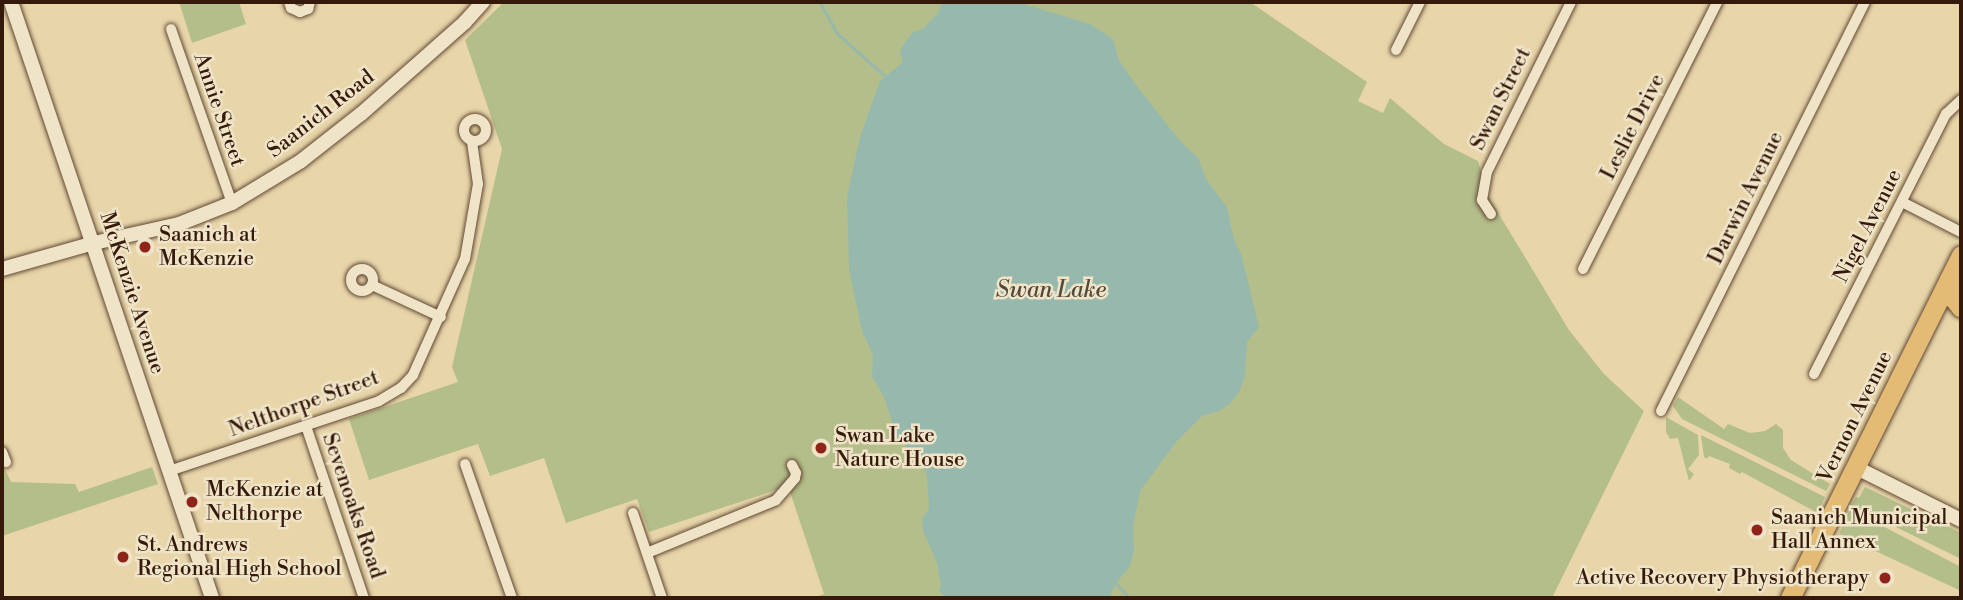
<!DOCTYPE html>
<html>
<head>
<meta charset="utf-8">
<style>
  body { margin:0 }
  #map { position:relative; width:1963px; height:600px; overflow:hidden; background:#e8d6aa; font-family:"Libre Bodoni",serif }
  div>[style] { position:absolute }
  [style*='--x'] { left:calc(var(--x)*1px); top:calc(var(--y)*1px); width:calc(var(--w)*1px); rotate:calc(var(--a)*1deg) }
  .green>* { inset:0; background:#b4be8a }
  .water>* { inset:0; background:#97b9ad }
  .stream>* { height:2.5px; margin:-1.25px; padding:0 1.25px; transform-origin:1.25px; border-radius:1.25px; background:#97b9ad }
  .roads { filter:drop-shadow(0 0 2px #624934) drop-shadow(0 0 2px #624934) }
  .street>* { height:10px; margin:-5px; padding:0 5px; transform-origin:5px; border-radius:5px; background:#f0e4c8 }
  .street>.ring { margin:-5px; padding:0; box-sizing:content-box; background:none; border:10px solid #f0e4c8; border-radius:50% }
  .secondary>* { height:14px; margin:-7px; padding:0 7px; transform-origin:7px; border-radius:7px; background:#f0e4c8 }
  .highway>* { height:19px; margin:-9.5px; padding:0 9.5px; transform-origin:9.5px; border-radius:9.5px; background:#e4bb75 }
  .dots>* { width:19px; height:19px; translate:-50% -50%; box-sizing:border-box; border:4px solid #f0e4c8; border-radius:50% }
  span { translate:-50% -50%; white-space:nowrap; text-align:center; line-height:1.15; -webkit-text-stroke:5px #f0e4c8; paint-order:stroke }
  .street-label { font-size:21px; color:#351a0c }
  .poi-label { font-size:21px; color:#351a0c }
  .left { translate:0 -50%; text-align:left }
  .right { translate:-100% -50%; text-align:right }
  .water-label { font-size:23px; color:#524a3c; font-style:italic }
  .frame { position:absolute; inset:0; border:4px solid #351a0c; pointer-events:none }
</style>
</head>
<body>
<div id="map">
  <div class="green">
    <div style="clip-path:polygon(179px 2px,239px 2px,246px 24px,192px 43px)"></div>
    <div style="clip-path:polygon(504px 2px,1250px 2px,1367px 82px,1358px 101px,1383px 113px,1390px 98px,1444px 144px,1478px 161px,1488px 196px,1569px 330px,1604px 374px,1644px 411px,1552px 598px,813px 598px,824px 594px,788px 486px,649px 532px,637px 499px,566px 523px,544px 458px,490px 476px,478px 444px,369px 480px,349px 419px,458px 382px,452px 367px,502px 149px,465px 40px)"></div>
    <div style="clip-path:polygon(1678px 397px,1724px 429px,1728px 424px,1750px 433px,1765px 431px,1776px 424px,1783px 430px,1783px 448px,1791px 460px,1830px 484px,1826px 491px,1682px 419px,1673px 406px)"></div>
    <div style="clip-path:polygon(1666px 417px,1698px 435px,1699px 455px,1688px 469px,1694px 474px,1689px 481px,1678px 438px,1670px 439px,1666px 432px)"></div>
    <div style="clip-path:polygon(1701px 435px,1825px 497px,1815px 519px,1814px 511px,1742px 472px,1740px 474px,1729px 468px,1730px 464px,1709px 456px,1707px 459px,1704px 457px)"></div>
    <div style="clip-path:polygon(152px 467px,158px 484px,2px 536px,2px 470px,5px 469px,11px 482px,75px 484px,79px 492px)"></div>
    <div style="clip-path:polygon(1865px 487px,1961px 533px,1961px 559px,1851px 505px,1856px 497px,1859px 498px)"></div>
    <div style="clip-path:polygon(1850px 509px,1961px 567px,1961px 591px,1839px 534px)"></div>
  </div>
  <div class="water">
    <div style="clip-path:polygon(942px 2px,1017px 2px,1090px 24px,1113px 39px,1119px 60px,1136px 85px,1181px 142px,1198px 158px,1206px 179px,1227px 207px,1234px 240px,1241px 253px,1259px 327px,1247px 342px,1245px 375px,1240px 390px,1231px 403px,1219px 411px,1202px 416px,1177px 441px,1140px 491px,1133px 527px,1134px 551px,1129px 568px,1116px 583px,1109px 598px,946px 598px,939px 591px,941px 586px,937px 563px,923px 531px,922px 519px,929px 508px,927px 476px,922px 464px,897px 437px,884px 397px,872px 377px,873px 355px,862px 331px,849px 269px,847px 197px,860px 137px,880px 81px,903px 62px,900px 53px,902px 47px,912px 33px,924px 28px,938px 13px)"></div>
  </div>
  <div class="stream">
    <div style="--x:820;--y:2;--w:37;--a:61"></div>
    <div style="--x:838;--y:34;--w:62;--a:41.7"></div>
    <div style="--x:1116;--y:583;--w:21;--a:47"></div>
  </div>
  <div class="roads">
    <div class="street">
      <div style="--x:289;--y:2;--w:6;--a:72"></div>
      <div style="--x:291;--y:8;--w:10;--a:24"></div>
      <div style="--x:300;--y:12;--w:9;--a:-21"></div>
      <div style="--x:308;--y:9;--w:7;--a:-74"></div>
      <div style="--x:171;--y:29;--w:184;--a:70.7"></div>
      <div style="--x:1396;--y:50;--w:54;--a:-63.4"></div>
      <div class="ring" style="left:464px;top:119px;width:12px;height:12px"></div>
      <div style="--x:1902;--y:202;--w:66;--a:27"></div>
      <div style="--x:1491;--y:214;--w:17;--a:-123"></div>
      <div style="--x:1482;--y:200;--w:28;--a:-80"></div>
      <div style="--x:1487;--y:172;--w:190;--a:-63.7"></div>
      <div class="ring" style="left:351px;top:269px;width:12px;height:12px"></div>
      <div style="--x:1583;--y:269;--w:299;--a:-63.3"></div>
      <div style="--x:372;--y:285;--w:76;--a:24.9"></div>
      <div style="--x:1814;--y:374;--w:292;--a:-63.1"></div>
      <div style="--x:1946;--y:114;--w:21;--a:-43"></div>
      <div style="--x:1661;--y:411;--w:457;--a:-63.5"></div>
      <div style="--x:306;--y:426;--w:182;--a:71.4"></div>
      <div style="--x:2;--y:452;--w:11;--a:68"></div>
      <div style="--x:465;--y:464;--w:142;--a:70.7"></div>
      <div style="--x:169;--y:471;--w:221;--a:-18.4"></div>
      <div style="--x:379;--y:401;--w:26;--a:-31"></div>
      <div style="--x:401;--y:388;--w:18;--a:-47"></div>
      <div style="--x:413;--y:375;--w:127;--a:-65.9"></div>
      <div style="--x:465;--y:259;--w:76;--a:-80.2"></div>
      <div style="--x:478;--y:184;--w:42;--a:-98.1"></div>
      <div style="--x:633;--y:513;--w:90;--a:71.2"></div>
      <div style="--x:647;--y:553;--w:139;--a:-22.3"></div>
      <div style="--x:776;--y:500;--w:29;--a:-49"></div>
      <div style="--x:795;--y:478;--w:5;--a:-79"></div>
      <div style="--x:796;--y:473;--w:9;--a:-117"></div>
    </div>
    <div class="secondary">
      <div style="--x:11;--y:2;--w:629;--a:71.36"></div>
      <div style="--x:2;--y:269;--w:96;--a:-15.8"></div>
      <div style="--x:94;--y:243;--w:87;--a:-12.6"></div>
      <div style="--x:179;--y:224;--w:57;--a:-21.6"></div>
      <div style="--x:232;--y:203;--w:81;--a:-31.3"></div>
      <div style="--x:301;--y:161;--w:76;--a:-38.1"></div>
      <div style="--x:361;--y:114;--w:139;--a:-41.5"></div>
      <div style="--x:465;--y:22;--w:27;--a:-48"></div>
      <div style="--x:1855;--y:467;--w:119;--a:26.6"></div>
    </div>
    <div class="highway">
      <div style="--x:1949;--y:279;--w:21;--a:76"></div>
      <div style="--x:1954;--y:299;--w:11;--a:52"></div>
      <div style="--x:1790;--y:598;--w:383;--a:-63.5"></div>
    </div>
  </div>
  <div class="dots">
    <div style="left:145px;top:247px;background:#8f2418"></div>
    <div style="left:821px;top:448px;background:#8f2418"></div>
    <div style="left:192px;top:502px;background:#8f2418"></div>
    <div style="left:1757px;top:530px;background:#8f2418"></div>
    <div style="left:123px;top:557px;background:#8f2418"></div>
    <div style="left:1885px;top:578px;background:#8f2418"></div>
  </div>
  <div class="street-label">
    <span style="left:1501px;top:99px;rotate:-64deg">Swan Street</span>
    <span style="left:219px;top:110px;rotate:71deg">Annie Street</span>
    <span style="left:321px;top:114px;rotate:-38deg">Saanich Road</span>
    <span style="left:1633px;top:127px;rotate:-63deg">Leslie Drive</span>
    <span style="left:1746px;top:198px;rotate:-64deg">Darwin Avenue</span>
    <span style="left:1868px;top:226px;rotate:-63deg">Nigel Avenue</span>
    <span style="left:132px;top:293px;rotate:72deg">McKenzie Avenue</span>
    <span style="left:304px;top:404px;rotate:-20deg">Nelthorpe Street</span>
    <span style="left:1855px;top:417px;rotate:-64deg">Vernon Avenue</span>
    <span style="left:353px;top:506px;rotate:71deg">Sevenoaks Road</span>
  </div>
  <div class="poi-label">
    <span class="left" style="left:159px;top:247px">Saanich at<br>McKenzie</span>
    <span class="left" style="left:835px;top:448px">Swan Lake<br>Nature House</span>
    <span class="left" style="left:206px;top:502px">McKenzie at<br>Nelthorpe</span>
    <span class="left" style="left:1771px;top:530px">Saanich Municipal<br>Hall Annex</span>
    <span class="left" style="left:137px;top:557px">St. Andrews<br>Regional High School</span>
    <span class="right" style="left:1869px;top:578px">Active Recovery Physiotherapy</span>
  </div>
  <div class="water-label">
    <span style="left:1051px;top:290px">Swan Lake</span>
  </div>
  <div class="frame"></div>
</div>
</body>
</html>
